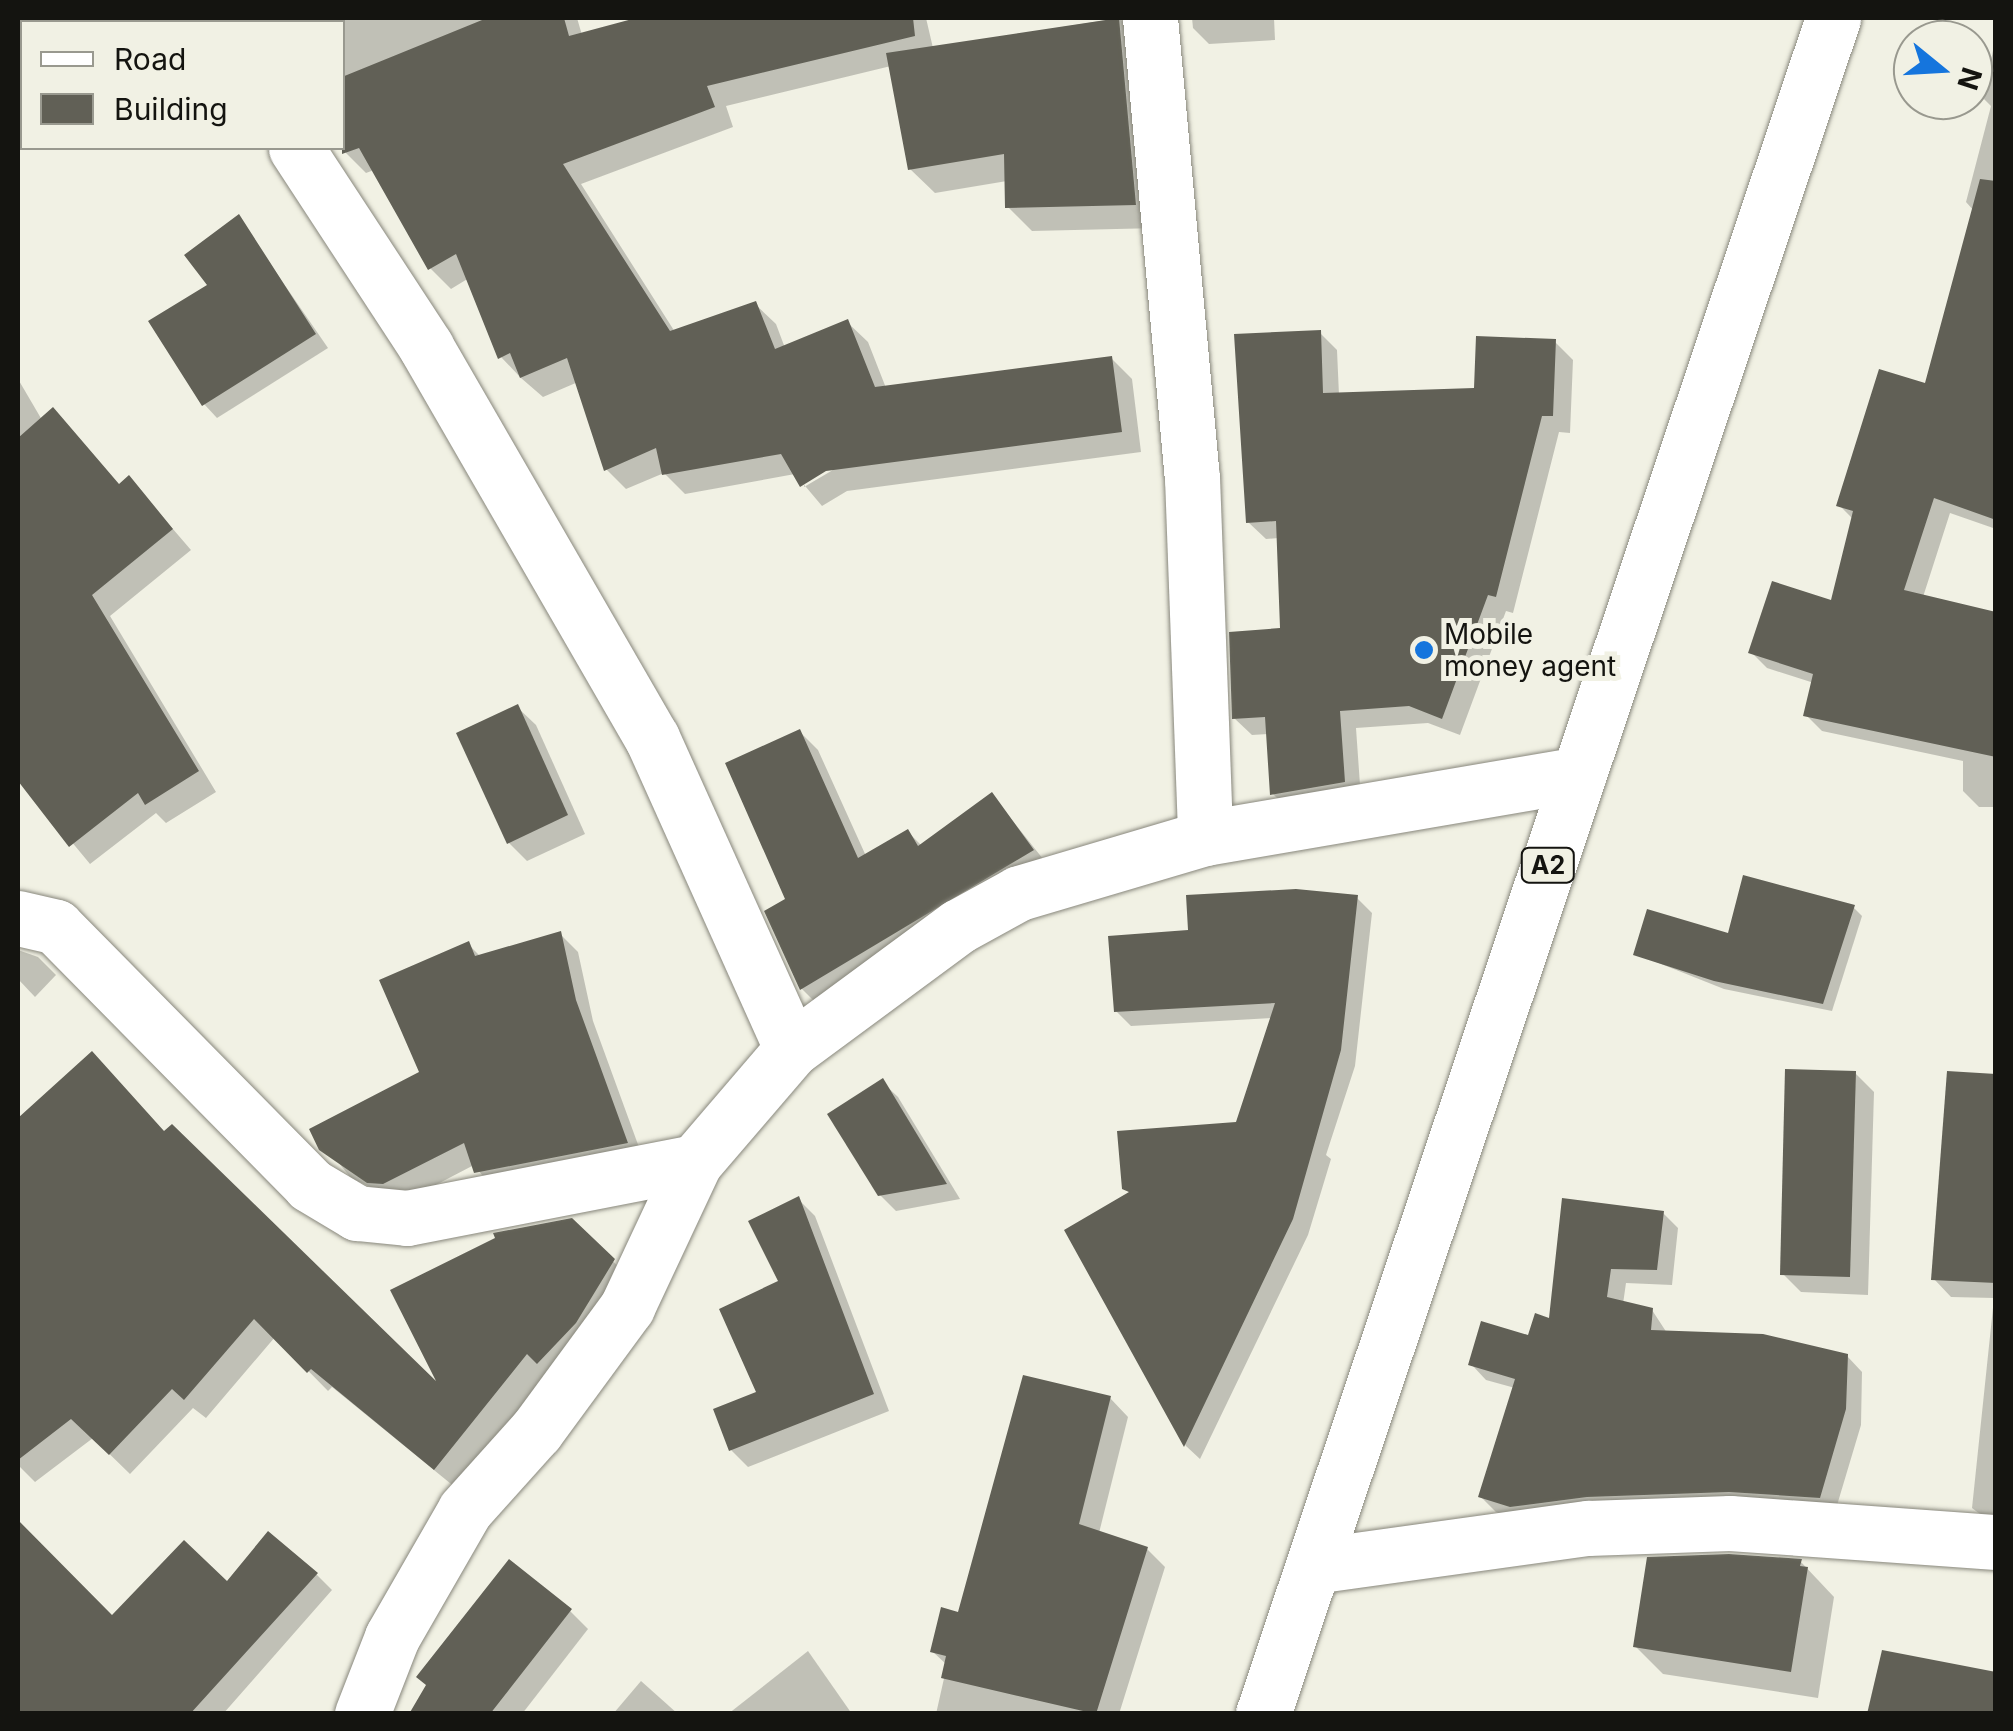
<!DOCTYPE html>
<html>
<head>
<meta charset="utf-8">
<style>
  body { margin:0 }
  #map { position:relative; width:2013px; height:1731px; overflow:hidden; background:#f1f1e4; font-family:Inter,sans-serif }
  div>[style] { position:absolute }
  [style*='--x'] { left:calc(var(--x)*1px); top:calc(var(--y)*1px); width:calc(var(--w)*1px); rotate:calc(var(--a)*1deg) }
  .shadow>* { inset:0; background:#0003 }
  .building>* { inset:0; background:#616056 }
  .roads { filter:drop-shadow(0 0 2px #88877c) drop-shadow(0 0 2px #88877c) }
  .minor>* { height:55px; margin:-27.5px; padding:0 27.5px; transform-origin:27.5px; border-radius:27.5px; background:#fff }
  .highway>* { height:55px; margin:-27.5px; padding:0 27.5px; transform-origin:27.5px; border-radius:27.5px; background:#fff }
  .dots>* { width:28px; height:28px; translate:-50% -50%; box-sizing:border-box; border:5px solid #f1f1e4; border-radius:50% }
  span { translate:-50% -50%; white-space:nowrap; text-align:center; line-height:1.15; -webkit-text-stroke:10px #f1f1e4; paint-order:stroke }
  .shield-label span { padding:2px 8px; background:#f1f1e4; border:2px solid; border-radius:8px; -webkit-text-stroke-width:0 }
  .shield-label { font-size:25px; color:#141410; font-weight:700 }
  .poi-label { font-size:28px; color:#141410 }
  .left { translate:0 -50%; text-align:left }
  .frame { position:absolute; inset:0; border:20px solid #141410; pointer-events:none }
  .legend { position:absolute; left:20px; top:20px; width:325px; height:130px; box-sizing:border-box; background:#f1f1e4; border:2px solid #99998f; margin:0; padding:12px 18px; list-style:none; font-size:30px; color:#141410 }
  .legend li { display:flex; align-items:center; gap:20px; height:50px }
  .legend b { width:50px; border:2px solid #99998f }
  .north { position:absolute; left:1893px; top:20px; width:100px; height:100px; box-sizing:border-box; background:#f1f1e4; border:2px solid #99998f; border-radius:50%; rotate:108deg; font-size:28px; font-weight:700; line-height:40px; text-align:center; color:#141410 }
  .north::after { content:''; display:block; margin:auto; width:35px; height:45px; background:#1575dd; clip-path:polygon(50% 0,100% 100%,50% 72%,0 100%) }
</style>
</head>
<body>
<div id="map">
  <div class="shadow">
    <div style="clip-path:polygon(evenodd,301px 18px,577px 18px,582px 35px,645px 18px,926px 18px,933px 48px,1119px 18px,1143px 42px,1159px 228px,1032px 231px,1008px 207px,1007px 181px,935px 193px,910px 169px,891px 66px,726px 106px,733px 127px,581px 184px,675px 332px,755px 304px,776px 324px,785px 348px,847px 322px,868px 342px,886px 388px,1111px 358px,1132px 379px,1141px 452px,847px 491px,822px 506px,795px 474px,685px 494px,664px 473px,626px 489px,606px 469px,578px 382px,543px 397px,521px 378px,501px 357px,469px 278px,451px 289px,430px 268px,374px 170px,366px 173px,346px 153px,342px 22px,292px 22px,301px 18px,836px 463px,838px 467px,804px 487px,804px 481px,836px 463px)"></div>
    <div style="clip-path:polygon(1192px 18px,1274px 18px,1275px 40px,1209px 44px,1193px 28px)"></div>
    <div style="clip-path:polygon(1996px 34px,1996px 529px,1950px 513px,1923px 597px,1996px 615px,1996px 807px,1979px 807px,1963px 791px,1963px 761px,1822px 731px,1806px 715px,1814px 683px,1767px 668px,1751px 652px,1833px 603px,1854px 520px,1839px 505px,1927px 386px,1974px 211px,1966px 202px,1991px 106px,1984px 99px)"></div>
    <div style="clip-path:polygon(238px 217px,328px 348px,217px 418px,204px 404px,210px 285px)"></div>
    <div style="clip-path:polygon(1320px 333px,1337px 350px,1339px 395px,1476px 390px,1555px 342px,1573px 360px,1570px 433px,1559px 432px,1513px 613px,1506px 611px,1460px 735px,1428px 723px,1356px 728px,1361px 799px,1290px 811px,1273px 794px,1268px 734px,1252px 735px,1234px 718px,1283px 631px,1279px 538px,1266px 539px,1248px 522px)"></div>
    <div style="clip-path:polygon(18px 379px,42px 420px,120px 486px,129px 478px,191px 550px,110px 616px,216px 792px,166px 823px,156px 813px,90px 864px,18px 777px,18px 738px,33px 725px,18px 705px,18px 569px,35px 555px,18px 534px)"></div>
    <div style="clip-path:polygon(517px 707px,536px 725px,585px 834px,527px 861px,509px 843px)"></div>
    <div style="clip-path:polygon(800px 732px,818px 750px,866px 856px,908px 832px,922px 846px,992px 795px,1051px 869px,820px 1007px,802px 989px,788px 901px)"></div>
    <div style="clip-path:polygon(1357px 898px,1372px 913px,1355px 1066px,1326px 1155px,1331px 1159px,1308px 1235px,1200px 1459px,1186px 1446px,1067px 1231px,1131px 1194px,1125px 1188px,1238px 1124px,1273px 1018px,1131px 1026px,1116px 1011px,1190px 932px)"></div>
    <div style="clip-path:polygon(1854px 908px,1862px 916px,1832px 1011px,1724px 989px,1636px 954px)"></div>
    <div style="clip-path:polygon(560px 934px,578px 952px,593px 1021px,644px 1161px,495px 1191px,474px 1165px,403px 1202px,351px 1178px,312px 1130px,422px 1074px,468px 944px,481px 957px)"></div>
    <div style="clip-path:polygon(18px 950px,38px 957px,56px 975px,35px 997px,18px 979px)"></div>
    <div style="clip-path:polygon(92px 1055px,165px 1134px,443px 1392px,571px 1220px,633px 1281px,456px 1488px,332px 1387px,328px 1391px,275px 1337px,206px 1418px,193px 1408px,130px 1474px,93px 1438px,35px 1482px,18px 1465px,18px 1122px)"></div>
    <div style="clip-path:polygon(1855px 1073px,1874px 1092px,1868px 1295px,1801px 1292px,1783px 1274px)"></div>
    <div style="clip-path:polygon(1996px 1077px,1996px 1526px,1972px 1508px,1994px 1298px,1951px 1297px,1934px 1279px)"></div>
    <div style="clip-path:polygon(882px 1082px,898px 1097px,960px 1199px,896px 1211px,880px 1195px)"></div>
    <div style="clip-path:polygon(798px 1199px,815px 1216px,889px 1411px,748px 1467px,731px 1450px,760px 1393px)"></div>
    <div style="clip-path:polygon(1663px 1213px,1678px 1228px,1672px 1285px,1626px 1283px,1623px 1304px,1652px 1310px,1667px 1333px,1847px 1356px,1862px 1372px,1861px 1425px,1835px 1512px,1527px 1522px,1496px 1512px,1481px 1497px,1515px 1388px,1486px 1380px,1471px 1364px,1529px 1338px)"></div>
    <div style="clip-path:polygon(1110px 1398px,1128px 1417px,1099px 1533px,1147px 1549px,1165px 1567px,1119px 1714px,936px 1714px,947px 1665px,932px 1651px)"></div>
    <div style="clip-path:polygon(36px 1542px,112px 1619px,227px 1585px,316px 1574px,332px 1590px,223px 1714px,18px 1714px,18px 1636px,38px 1613px,18px 1591px,18px 1561px)"></div>
    <div style="clip-path:polygon(1801px 1562px,1834px 1597px,1818px 1698px,1663px 1674px,1635px 1646px)"></div>
    <div style="clip-path:polygon(570px 1611px,588px 1629px,522px 1714px,412px 1714px)"></div>
    <div style="clip-path:polygon(808px 1651px,852px 1714px,728px 1714px)"></div>
    <div style="clip-path:polygon(641px 1681px,678px 1714px,613px 1714px)"></div>
  </div>
  <div class="building">
    <div style="clip-path:polygon(487px 18px,564px 18px,569px 36px,636px 18px,913px 18px,915px 36px,707px 86px,715px 107px,563px 164px,670px 331px,756px 301px,775px 349px,848px 319px,875px 387px,1112px 356px,1122px 432px,826px 471px,800px 487px,781px 454px,662px 475px,656px 448px,604px 471px,567px 358px,520px 378px,510px 353px,498px 359px,456px 254px,428px 270px,359px 148px,342px 154px,342px 77px)"></div>
    <div style="clip-path:polygon(1119px 18px,1136px 205px,1005px 208px,1004px 154px,908px 170px,886px 53px)"></div>
    <div style="clip-path:polygon(1980px 179px,1996px 181px,1996px 520px,1934px 498px,1904px 590px,1996px 612px,1996px 757px,1803px 716px,1813px 674px,1748px 653px,1772px 581px,1831px 600px,1853px 511px,1836px 506px,1879px 369px,1925px 383px)"></div>
    <div style="clip-path:polygon(239px 214px,316px 334px,202px 406px,148px 321px,207px 285px,184px 255px)"></div>
    <div style="clip-path:polygon(1321px 330px,1323px 393px,1474px 388px,1476px 336px,1556px 339px,1553px 416px,1542px 416px,1496px 597px,1488px 595px,1442px 719px,1409px 706px,1340px 711px,1345px 782px,1270px 795px,1265px 717px,1232px 719px,1229px 632px,1280px 628px,1276px 521px,1246px 523px,1234px 334px)"></div>
    <div style="clip-path:polygon(53px 407px,119px 484px,129px 475px,173px 529px,92px 595px,199px 771px,145px 805px,138px 793px,69px 847px,18px 781px,18px 438px)"></div>
    <div style="clip-path:polygon(518px 704px,568px 815px,507px 844px,456px 733px)"></div>
    <div style="clip-path:polygon(800px 729px,858px 858px,908px 829px,918px 846px,992px 792px,1034px 850px,800px 990px,764px 911px,785px 899px,725px 763px)"></div>
    <div style="clip-path:polygon(1743px 875px,1855px 905px,1823px 1004px,1714px 981px,1633px 955px,1647px 909px,1728px 933px)"></div>
    <div style="clip-path:polygon(1296px 889px,1358px 895px,1341px 1050px,1293px 1219px,1184px 1447px,1064px 1230px,1129px 1192px,1122px 1189px,1117px 1131px,1236px 1122px,1275px 1003px,1114px 1012px,1108px 936px,1188px 930px,1186px 895px)"></div>
    <div style="clip-path:polygon(561px 931px,576px 1000px,628px 1143px,474px 1173px,464px 1143px,383px 1184px,367px 1183px,319px 1150px,309px 1129px,419px 1072px,379px 980px,469px 941px,475px 956px)"></div>
    <div style="clip-path:polygon(92px 1051px,164px 1131px,172px 1124px,436px 1381px,390px 1290px,495px 1238px,493px 1233px,572px 1218px,615px 1259px,576px 1323px,537px 1364px,527px 1354px,434px 1470px,311px 1369px,307px 1373px,254px 1319px,184px 1400px,172px 1389px,109px 1455px,71px 1419px,18px 1460px,18px 1118px)"></div>
    <div style="clip-path:polygon(1785px 1069px,1856px 1071px,1850px 1277px,1780px 1275px)"></div>
    <div style="clip-path:polygon(1947px 1071px,1996px 1074px,1996px 1283px,1931px 1280px)"></div>
    <div style="clip-path:polygon(883px 1078px,947px 1184px,878px 1196px,827px 1114px)"></div>
    <div style="clip-path:polygon(799px 1196px,874px 1394px,729px 1451px,713px 1409px,756px 1392px,719px 1309px,778px 1281px,748px 1221px)"></div>
    <div style="clip-path:polygon(1562px 1198px,1664px 1211px,1657px 1270px,1611px 1269px,1607px 1297px,1653px 1308px,1651px 1330px,1763px 1334px,1848px 1354px,1846px 1409px,1820px 1498px,1729px 1492px,1587px 1497px,1510px 1507px,1478px 1497px,1515px 1379px,1468px 1365px,1481px 1321px,1528px 1335px,1535px 1313px,1549px 1318px)"></div>
    <div style="clip-path:polygon(1023px 1375px,1111px 1396px,1079px 1524px,1148px 1547px,1096px 1714px,941px 1678px,946px 1656px,930px 1652px,941px 1607px,958px 1612px)"></div>
    <div style="clip-path:polygon(18px 1520px,112px 1615px,184px 1540px,227px 1581px,268px 1531px,318px 1573px,190px 1714px,18px 1714px)"></div>
    <div style="clip-path:polygon(1729px 1554px,1802px 1559px,1800px 1566px,1808px 1567px,1791px 1672px,1633px 1647px,1647px 1557px)"></div>
    <div style="clip-path:polygon(509px 1559px,572px 1609px,490px 1714px,409px 1714px,426px 1685px,416px 1677px)"></div>
    <div style="clip-path:polygon(1882px 1650px,1996px 1672px,1996px 1714px,1867px 1714px)"></div>
  </div>
  <div class="roads">
    <div class="minor">
      <div style="--x:204;--y:18;--w:5;--a:53"></div>
      <div style="--x:1150;--y:18;--w:461;--a:84.8"></div>
      <div style="--x:1192;--y:477;--w:361;--a:87.9"></div>
      <div style="--x:42;--y:22;--w:13;--a:-18"></div>
      <div style="--x:296;--y:148;--w:238;--a:56.8"></div>
      <div style="--x:426;--y:347;--w:452;--a:60"></div>
      <div style="--x:652;--y:738;--w:341;--a:65.8"></div>
      <div style="--x:18;--y:918;--w:39;--a:13"></div>
      <div style="--x:56;--y:927;--w:362;--a:45.4"></div>
      <div style="--x:310;--y:1185;--w:55;--a:30.8"></div>
      <div style="--x:357;--y:1213;--w:50;--a:5.7"></div>
      <div style="--x:407;--y:1218;--w:293;--a:-11"></div>
      <div style="--x:1313;--y:1566;--w:278;--a:-7.9"></div>
      <div style="--x:1588;--y:1528;--w:142;--a:-2"></div>
      <div style="--x:1730;--y:1523;--w:267;--a:4.1"></div>
      <div style="--x:362;--y:1714;--w:83;--a:-68.7"></div>
      <div style="--x:392;--y:1637;--w:146;--a:-60.1"></div>
      <div style="--x:465;--y:1510;--w:106;--a:-48.1"></div>
      <div style="--x:536;--y:1431;--w:154;--a:-53.7"></div>
      <div style="--x:627;--y:1307;--w:160;--a:-64.9"></div>
      <div style="--x:695;--y:1162;--w:149;--a:-49.4"></div>
      <div style="--x:792;--y:1049;--w:207;--a:-36.4"></div>
      <div style="--x:959;--y:926;--w:68;--a:-28.8"></div>
      <div style="--x:1019;--y:893;--w:194;--a:-16.5"></div>
      <div style="--x:1205;--y:838;--w:379;--a:-9.7"></div>
    </div>
    <div class="highway">
      <div style="--x:1263;--y:1714;--w:1789;--a:-71.42"></div>
    </div>
  </div>
  <div class="dots">
    <div style="left:1424px;top:650px;background:#1575dd"></div>
  </div>
  <div class="shield-label">
    <span style="left:1548px;top:865px">A2</span>
  </div>
  <div class="poi-label">
    <span class="left" style="left:1444px;top:650px">Mobile<br>money agent</span>
  </div>
  <div class="frame"></div>
  <ul class="legend">
  <li><b style="height:12px;background:#fff"></b>Road</li>
  <li><b style="height:28px;background:#616056"></b>Building</li>
  </ul>
  <div class="north">N</div>
</div>
</body>
</html>
